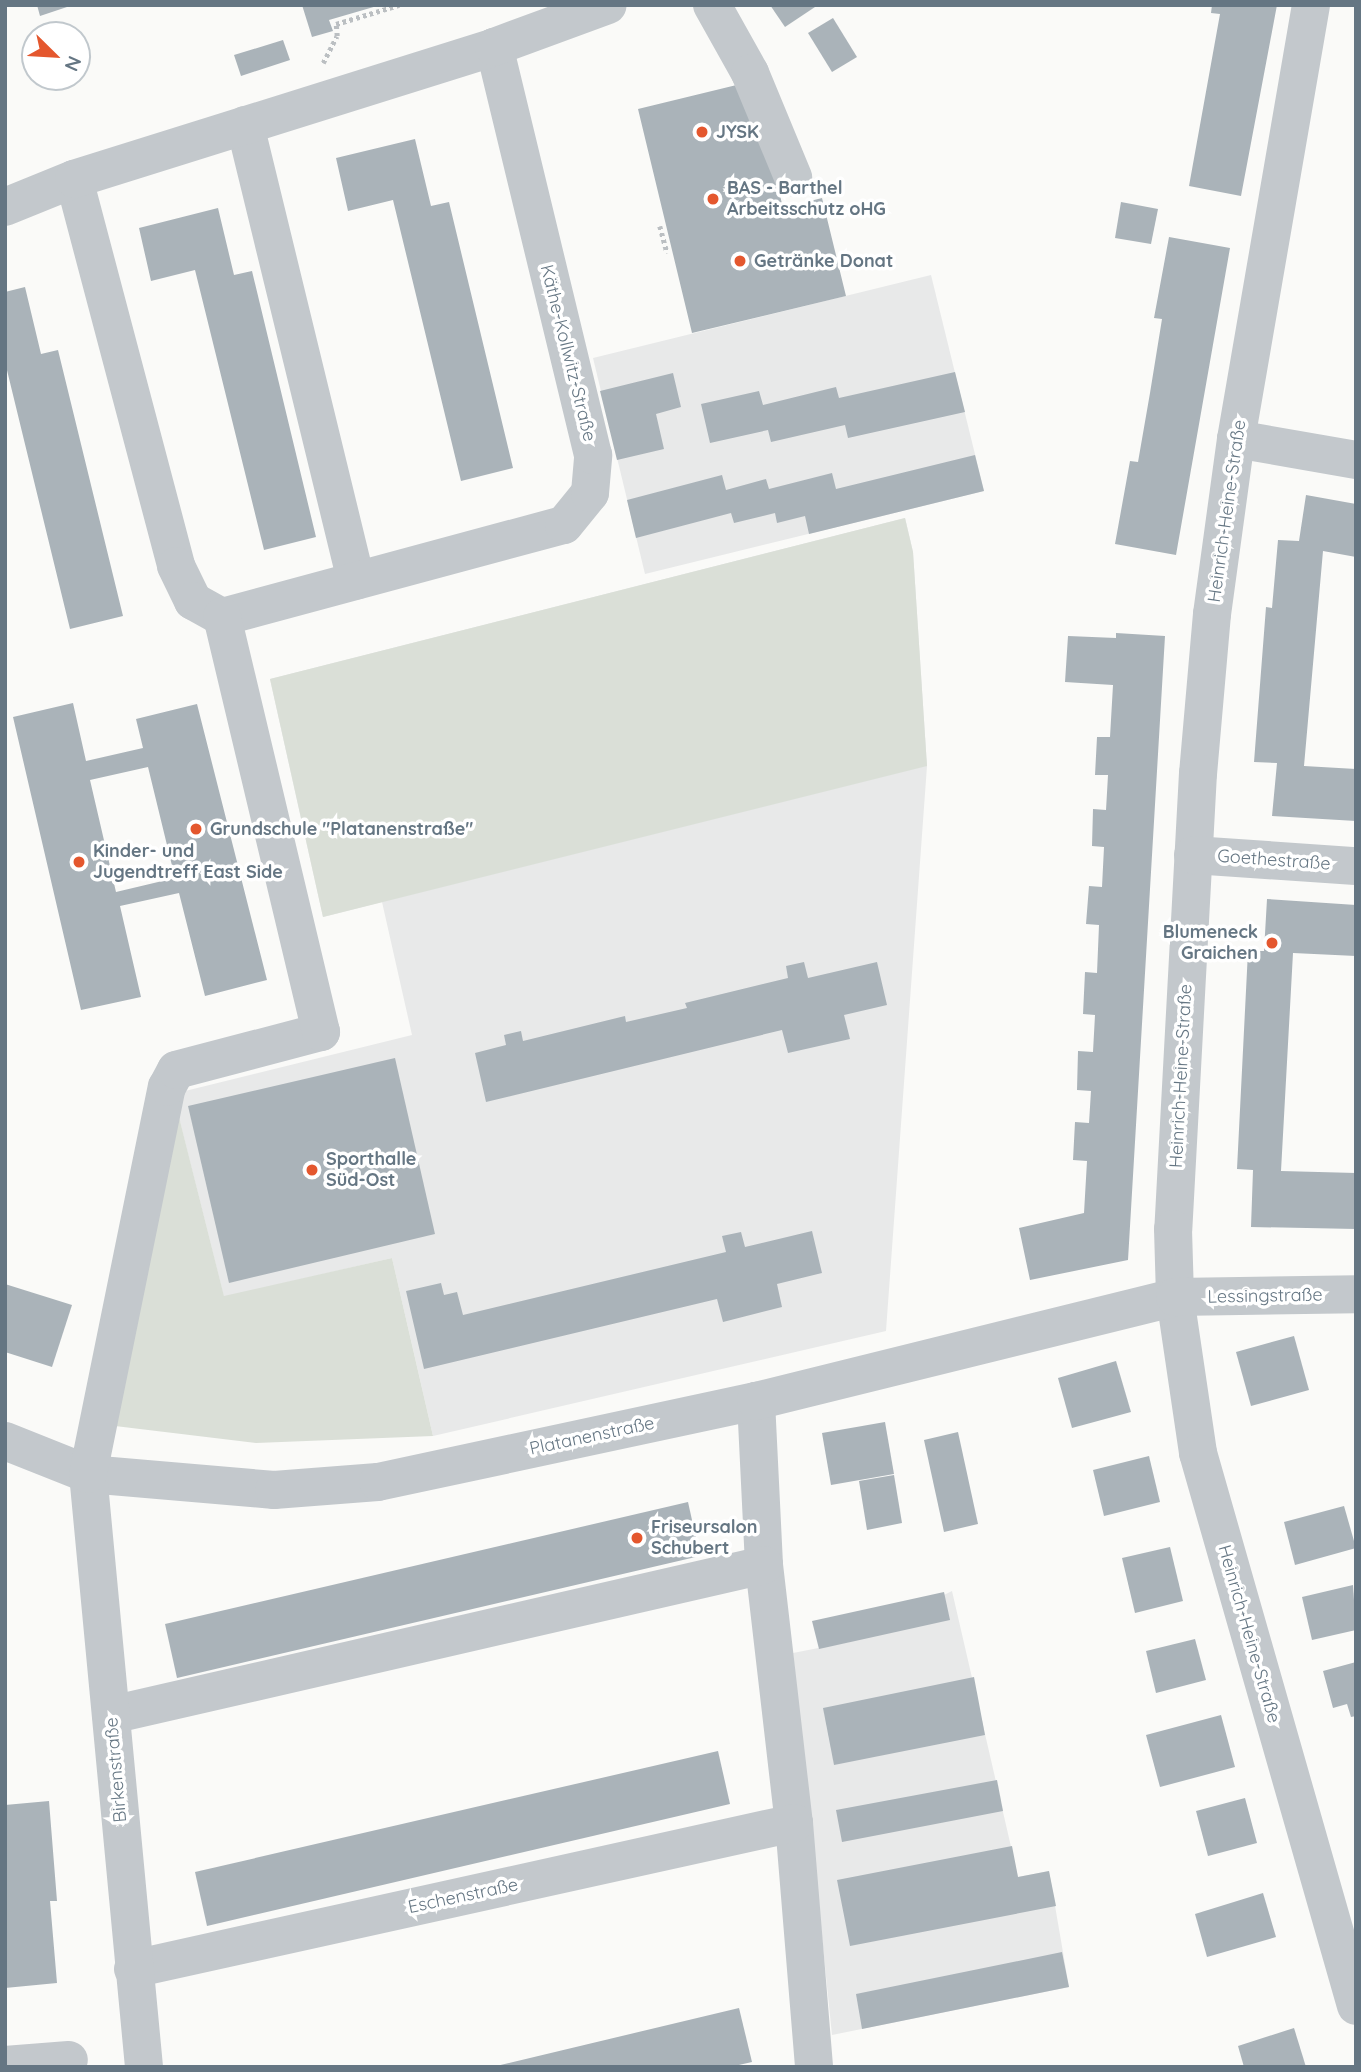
<!DOCTYPE html>
<html>
<head>
<meta charset="utf-8">
<style>
  body { margin:0 }
  #map { position:relative; width:1361px; height:2072px; overflow:hidden; background:#fafaf8; font-family:Quicksand,sans-serif }
  div>[style] { position:absolute }
  [style*='--x'] { left:calc(var(--x)*1px); top:calc(var(--y)*1px); width:calc(var(--w)*1px); rotate:calc(var(--a)*1deg) }
  .built>* { inset:0; background:#e8e9e9 }
  .green>* { inset:0; background:#dadfd7 }
  .building>* { inset:0; background:#aab3b9 }
  .path>* { height:4.5px; margin-top:-2.25px; transform-origin:0; background:repeating-linear-gradient(90deg,#bbbfc2 0 3.5px,transparent 0 7px) }
  .minor>* { height:38px; margin:-19px; padding:0 19px; transform-origin:19px; border-radius:19px; background:#c3c8cc }
  .dots>* { width:19px; height:19px; translate:-50% -50%; box-sizing:border-box; border:4px solid #fff; border-radius:50% }
  span { translate:-50% -50%; white-space:nowrap; text-align:center; line-height:1.15; -webkit-text-stroke:7px #fff; paint-order:stroke }
  .poi-label { font-size:18px; color:#657683; font-weight:700 }
  .left { translate:0 -50%; text-align:left }
  .right { translate:-100% -50%; text-align:right }
  .street-label { font-size:18px; color:#657683 }
  .frame { position:absolute; inset:0; border:7px solid #657683; pointer-events:none }
  .north { position:absolute; left:21px; top:21px; width:70px; height:70px; box-sizing:border-box; background:#fff; border:2px solid #c1c8cd; border-radius:50%; rotate:114deg; font-size:19px; font-weight:700; line-height:28px; text-align:center; color:#657683 }
  .north::after { content:''; display:block; margin:auto; width:24px; height:32px; background:#e4572e; clip-path:polygon(50% 0,100% 100%,50% 72%,0 100%) }
</style>
</head>
<body>
<div id="map">
  <div class="built">
    <div style="clip-path:polygon(931px 275px,984px 491px,645px 574px,593px 358px)"></div>
    <div style="clip-path:polygon(905px 518px,913px 552px,927px 766px,886px 1331px,433px 1436px,392px 1258px,224px 1297px,173px 1094px,412px 1035px,382px 902px,323px 917px,270px 679px)"></div>
    <div style="clip-path:polygon(952px 1591px,1018px 1877px,1049px 1871px,1069px 1987px,832px 2035px,793px 1653px,849px 1642px)"></div>
  </div>
  <div class="green">
    <div style="clip-path:polygon(905px 518px,913px 552px,927px 766px,323px 917px,270px 679px)"></div>
    <div style="clip-path:polygon(178px 1113px,224px 1296px,392px 1258px,433px 1436px,256px 1443px,115px 1426px)"></div>
  </div>
  <div class="building">
    <div style="clip-path:polygon(37px 5px,70px 5px,70px 6px,40px 16px)"></div>
    <div style="clip-path:polygon(302px 5px,377px 5px,377px 6px,329px 20px,333px 31px,312px 37px)"></div>
    <div style="clip-path:polygon(770px 5px,818px 5px,785px 27px)"></div>
    <div style="clip-path:polygon(1212px 5px,1277px 5px,1241px 196px,1189px 186px,1220px 14px,1211px 13px)"></div>
    <div style="clip-path:polygon(833px 18px,857px 57px,832px 72px,808px 33px)"></div>
    <div style="clip-path:polygon(283px 40px,290px 60px,241px 76px,234px 55px)"></div>
    <div style="clip-path:polygon(753px 81px,783px 208px,822px 198px,846px 296px,692px 333px,638px 109px)"></div>
    <div style="clip-path:polygon(415px 139px,431px 206px,449px 202px,513px 468px,461px 481px,393px 200px,348px 211px,336px 158px)"></div>
    <div style="clip-path:polygon(1121px 202px,1158px 209px,1151px 244px,1115px 238px)"></div>
    <div style="clip-path:polygon(218px 208px,234px 275px,252px 271px,316px 537px,264px 550px,195px 270px,151px 281px,139px 228px)"></div>
    <div style="clip-path:polygon(1169px 237px,1230px 248px,1176px 555px,1115px 544px,1130px 461px,1138px 462px,1150px 393px,1162px 319px,1154px 318px)"></div>
    <div style="clip-path:polygon(25px 287px,41px 354px,58px 350px,123px 616px,70px 629px,5px 362px,5px 292px)"></div>
    <div style="clip-path:polygon(955px 372px,965px 412px,848px 438px,845px 425px,771px 442px,768px 430px,710px 443px,701px 404px,759px 391px,763px 405px,836px 387px,839px 398px)"></div>
    <div style="clip-path:polygon(673px 373px,681px 407px,656px 414px,664px 449px,617px 460px,600px 391px)"></div>
    <div style="clip-path:polygon(975px 455px,984px 491px,809px 534px,805px 516px,777px 523px,775px 513px,734px 523px,731px 513px,636px 538px,627px 500px,722px 475px,726px 490px,766px 479px,769px 489px,832px 473px,836px 489px)"></div>
    <div style="clip-path:polygon(1306px 495px,1356px 504px,1356px 557px,1323px 551px,1304px 766px,1356px 769px,1356px 821px,1272px 816px,1277px 763px,1254px 762px,1266px 607px,1272px 608px,1278px 540px,1299px 541px)"></div>
    <div style="clip-path:polygon(1116px 633px,1165px 636px,1128px 1260px,1030px 1280px,1019px 1228px,1084px 1213px,1087px 1161px,1073px 1160px,1075px 1122px,1089px 1123px,1091px 1091px,1077px 1090px,1078px 1051px,1093px 1052px,1095px 1015px,1083px 1014px,1085px 972px,1097px 973px,1099px 925px,1086px 924px,1089px 886px,1102px 887px,1104px 847px,1092px 846px,1093px 809px,1106px 810px,1108px 775px,1095px 775px,1097px 737px,1110px 737px,1113px 685px,1065px 682px,1068px 636px,1116px 638px)"></div>
    <div style="clip-path:polygon(evenodd,73px 703px,86px 761px,143px 748px,136px 719px,197px 704px,267px 980px,205px 996px,179px 893px,120px 906px,141px 997px,81px 1010px,13px 717px,73px 703px,148px 767px,175px 878px,116px 892px,90px 780px,148px 767px)"></div>
    <div style="clip-path:polygon(1267px 899px,1356px 905px,1356px 956px,1293px 953px,1281px 1171px,1356px 1173px,1356px 1229px,1251px 1227px,1253px 1170px,1237px 1169px,1248px 951px,1264px 951px)"></div>
    <div style="clip-path:polygon(804px 962px,808px 978px,877px 962px,887px 1005px,844px 1015px,850px 1039px,788px 1053px,782px 1030px,486px 1102px,475px 1053px,506px 1045px,504px 1035px,521px 1031px,523px 1041px,625px 1016px,626px 1022px,687px 1008px,685px 1003px,788px 978px,786px 966px)"></div>
    <div style="clip-path:polygon(395px 1058px,435px 1234px,229px 1283px,188px 1106px)"></div>
    <div style="clip-path:polygon(812px 1231px,822px 1273px,777px 1284px,782px 1307px,723px 1322px,717px 1299px,424px 1369px,406px 1291px,441px 1283px,444px 1295px,457px 1292px,463px 1315px,726px 1252px,722px 1236px,741px 1232px,745px 1247px)"></div>
    <div style="clip-path:polygon(5px 1284px,72px 1305px,52px 1367px,5px 1352px)"></div>
    <div style="clip-path:polygon(1294px 1336px,1309px 1390px,1251px 1406px,1236px 1352px)"></div>
    <div style="clip-path:polygon(1116px 1361px,1131px 1412px,1072px 1428px,1058px 1378px)"></div>
    <div style="clip-path:polygon(885px 1422px,894px 1474px,831px 1485px,822px 1433px)"></div>
    <div style="clip-path:polygon(958px 1432px,978px 1524px,944px 1532px,924px 1440px)"></div>
    <div style="clip-path:polygon(1149px 1456px,1160px 1502px,1104px 1516px,1093px 1470px)"></div>
    <div style="clip-path:polygon(894px 1475px,902px 1523px,867px 1530px,859px 1481px)"></div>
    <div style="clip-path:polygon(688px 1502px,700px 1556px,177px 1678px,165px 1624px)"></div>
    <div style="clip-path:polygon(1344px 1506px,1356px 1548px,1295px 1565px,1284px 1522px)"></div>
    <div style="clip-path:polygon(1170px 1547px,1183px 1601px,1135px 1613px,1122px 1558px)"></div>
    <div style="clip-path:polygon(1353px 1585px,1356px 1630px,1312px 1640px,1302px 1597px)"></div>
    <div style="clip-path:polygon(944px 1592px,950px 1620px,819px 1649px,812px 1621px)"></div>
    <div style="clip-path:polygon(1195px 1639px,1206px 1680px,1156px 1693px,1146px 1651px)"></div>
    <div style="clip-path:polygon(1356px 1662px,1356px 1716px,1351px 1717px,1347px 1704px,1333px 1708px,1323px 1671px)"></div>
    <div style="clip-path:polygon(974px 1677px,985px 1735px,834px 1765px,823px 1708px)"></div>
    <div style="clip-path:polygon(1221px 1715px,1235px 1767px,1160px 1787px,1146px 1735px)"></div>
    <div style="clip-path:polygon(718px 1751px,730px 1804px,207px 1926px,195px 1872px)"></div>
    <div style="clip-path:polygon(997px 1780px,1003px 1811px,842px 1842px,836px 1810px)"></div>
    <div style="clip-path:polygon(1245px 1798px,1257px 1843px,1208px 1856px,1196px 1811px)"></div>
    <div style="clip-path:polygon(49px 1801px,57px 1901px,50px 1901px,57px 1983px,5px 1988px,5px 1805px)"></div>
    <div style="clip-path:polygon(1012px 1846px,1018px 1877px,1049px 1871px,1056px 1906px,850px 1946px,837px 1880px)"></div>
    <div style="clip-path:polygon(1263px 1893px,1276px 1937px,1207px 1957px,1195px 1914px)"></div>
    <div style="clip-path:polygon(1062px 1952px,1069px 1987px,862px 2029px,856px 1994px)"></div>
    <div style="clip-path:polygon(739px 2008px,752px 2062px,730px 2067px,492px 2067px)"></div>
    <div style="clip-path:polygon(1294px 2028px,1306px 2067px,1244px 2067px,1238px 2046px)"></div>
  </div>
  <div class="path">
    <div style="--x:323;--y:63;--w:30;--a:-63"></div>
    <div style="--x:337;--y:36;--w:12;--a:-95"></div>
    <div style="--x:336;--y:24;--w:66;--a:-16.8"></div>
    <div style="--x:660;--y:226;--w:28;--a:75"></div>
  </div>
  <div class="minor">
    <div style="--x:712;--y:5;--w:78;--a:60.8"></div>
    <div style="--x:750;--y:73;--w:113;--a:67.5"></div>
    <div style="--x:1311;--y:5;--w:440;--a:99.8"></div>
    <div style="--x:1236;--y:439;--w:177;--a:97.8"></div>
    <div style="--x:1212;--y:614;--w:160;--a:95"></div>
    <div style="--x:1198;--y:773;--w:457;--a:93.1"></div>
    <div style="--x:1173;--y:1229;--w:68;--a:88.3"></div>
    <div style="--x:1175;--y:1297;--w:158;--a:81.6"></div>
    <div style="--x:1198;--y:1453;--w:575;--a:74.05"></div>
    <div style="--x:245;--y:125;--w:469;--a:76.3"></div>
    <div style="--x:74;--y:179;--w:400;--a:75.2"></div>
    <div style="--x:176;--y:566;--w:39;--a:64"></div>
    <div style="--x:193;--y:601;--w:33;--a:29"></div>
    <div style="--x:222;--y:617;--w:354;--a:-15.1"></div>
    <div style="--x:564;--y:525;--w:41;--a:-50.9"></div>
    <div style="--x:590;--y:493;--w:38;--a:-85"></div>
    <div style="--x:593;--y:455;--w:420;--a:-103.6"></div>
    <div style="--x:5;--y:207;--w:74;--a:-22.1"></div>
    <div style="--x:74;--y:179;--w:440;--a:-17.4"></div>
    <div style="--x:494;--y:47;--w:121;--a:-20.2"></div>
    <div style="--x:1236;--y:439;--w:122;--a:9.9"></div>
    <div style="--x:1193;--y:855;--w:163;--a:3.9"></div>
    <div style="--x:756;--y:1401;--w:164;--a:87.2"></div>
    <div style="--x:764;--y:1565;--w:260;--a:83.4"></div>
    <div style="--x:794;--y:1823;--w:245;--a:85.3"></div>
    <div style="--x:5;--y:1441;--w:89;--a:21.7"></div>
    <div style="--x:88;--y:1474;--w:187;--a:4.9"></div>
    <div style="--x:274;--y:1490;--w:104;--a:-4.4"></div>
    <div style="--x:378;--y:1482;--w:387;--a:-12.1"></div>
    <div style="--x:756;--y:1401;--w:432;--a:-13.9"></div>
    <div style="--x:1175;--y:1297;--w:181;--a:-0.9"></div>
    <div style="--x:111;--y:1715;--w:670;--a:-12.94"></div>
    <div style="--x:133;--y:1969;--w:677;--a:-12.46"></div>
    <div style="--x:5;--y:2065;--w:64;--a:-4.5"></div>
    <div style="--x:144;--y:2067;--w:596;--a:-95.39"></div>
    <div style="--x:88;--y:1474;--w:395;--a:-78.5"></div>
    <div style="--x:167;--y:1087;--w:19;--a:-62"></div>
    <div style="--x:176;--y:1070;--w:150;--a:-14.7"></div>
    <div style="--x:321;--y:1032;--w:427;--a:-103.4"></div>
  </div>
  <div class="dots">
    <div style="left:702px;top:132px;background:#e4572e"></div>
    <div style="left:713px;top:199px;background:#e4572e"></div>
    <div style="left:740px;top:261px;background:#e4572e"></div>
    <div style="left:196px;top:829px;background:#e4572e"></div>
    <div style="left:79px;top:862px;background:#e4572e"></div>
    <div style="left:1272px;top:943px;background:#e4572e"></div>
    <div style="left:312px;top:1170px;background:#e4572e"></div>
    <div style="left:637px;top:1538px;background:#e4572e"></div>
  </div>
  <div class="poi-label">
    <span class="left" style="left:716px;top:132px">JYSK</span>
    <span class="left" style="left:727px;top:199px">BAS - Barthel<br>Arbeitsschutz oHG</span>
    <span class="left" style="left:754px;top:261px">Getränke Donat</span>
    <span class="left" style="left:210px;top:829px">Grundschule "Platanenstraße"</span>
    <span class="left" style="left:93px;top:862px">Kinder- und<br>Jugendtreff East Side</span>
    <span class="right" style="left:1258px;top:943px">Blumeneck<br>Graichen</span>
    <span class="left" style="left:326px;top:1170px">Sporthalle<br>Süd-Ost</span>
    <span class="left" style="left:651px;top:1538px">Friseursalon<br>Schubert</span>
  </div>
  <div class="street-label">
    <span style="left:568px;top:353px;rotate:76deg">Käthe-Kollwitz-Straße</span>
    <span style="left:1227px;top:511px;rotate:-82deg">Heinrich-Heine-Straße</span>
    <span style="left:1274px;top:860px;rotate:4deg">Goethestraße</span>
    <span style="left:1181px;top:1076px;rotate:-87deg">Heinrich-Heine-Straße</span>
    <span style="left:1265px;top:1296px;rotate:-1deg">Lessingstraße</span>
    <span style="left:592px;top:1436px;rotate:-12deg">Platanenstraße</span>
    <span style="left:1249px;top:1634px;rotate:74deg">Heinrich-Heine-Straße</span>
    <span style="left:116px;top:1770px;rotate:-95deg">Birkenstraße</span>
    <span style="left:463px;top:1896px;rotate:-12deg">Eschenstraße</span>
  </div>
  <div class="frame"></div>
  <div class="north">N</div>
</div>
</body>
</html>
